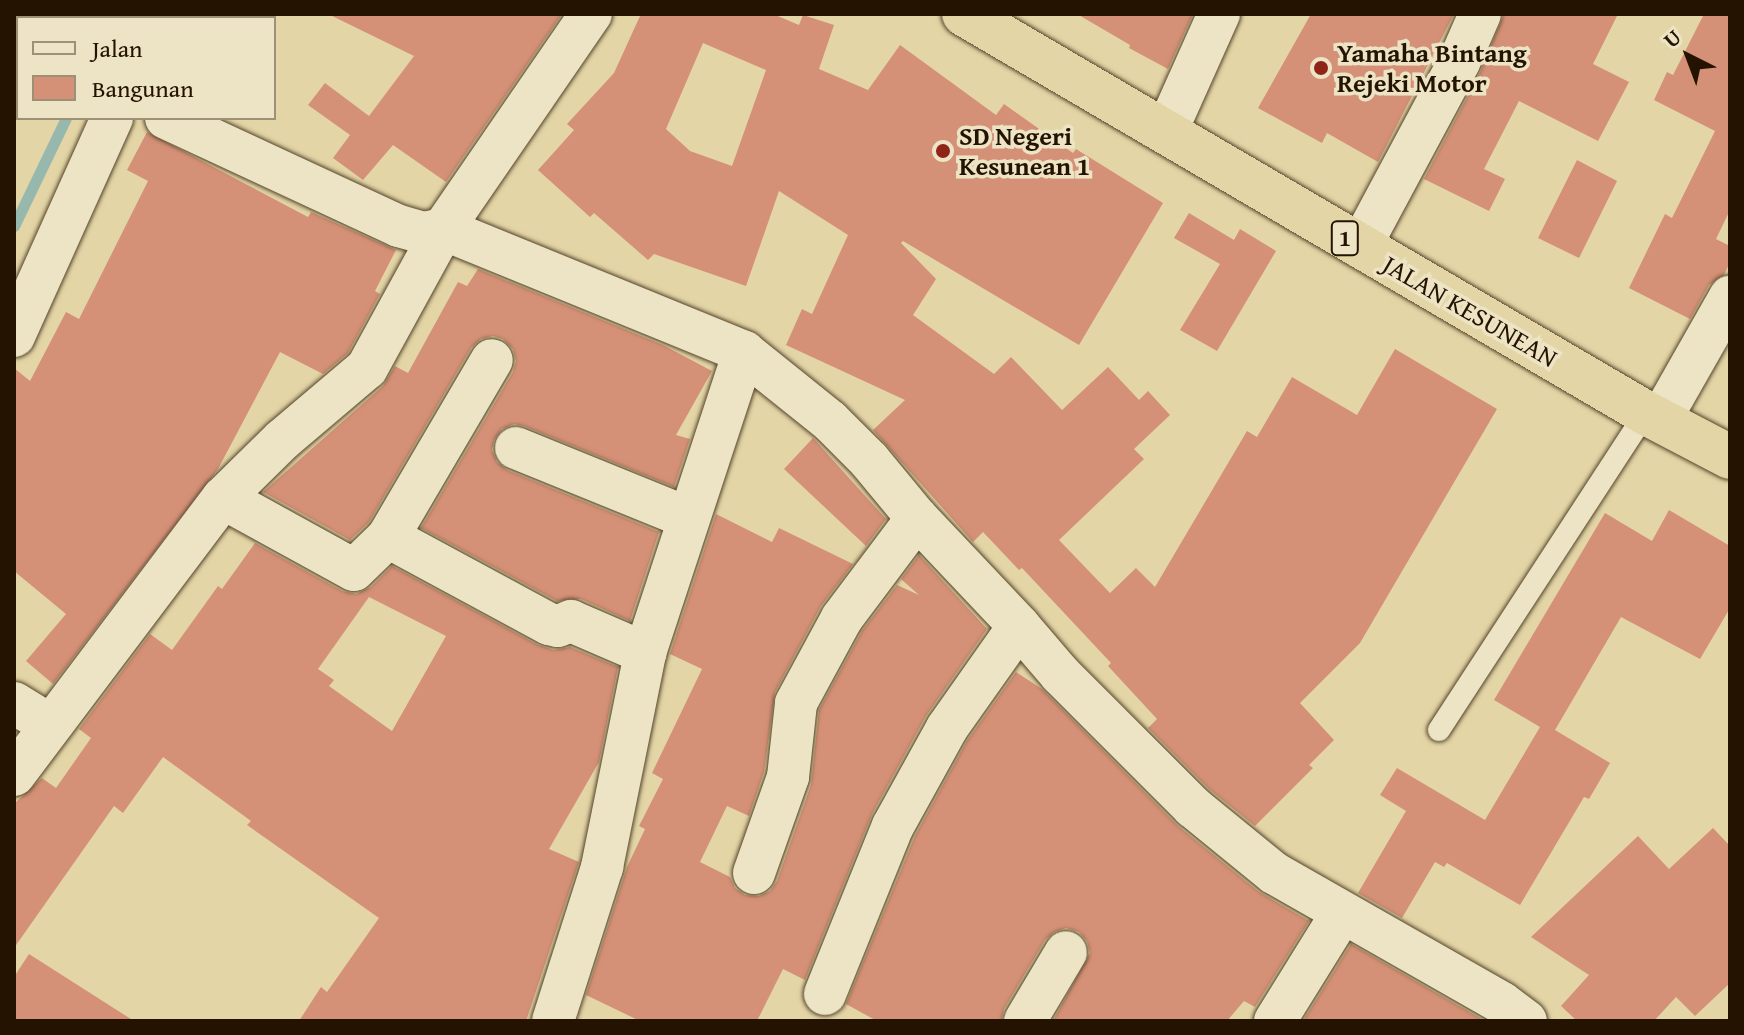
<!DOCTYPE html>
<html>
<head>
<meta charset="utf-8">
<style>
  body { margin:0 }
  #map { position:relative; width:1744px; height:1035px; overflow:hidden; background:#e3d5a6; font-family:"Gentium Book Plus",serif }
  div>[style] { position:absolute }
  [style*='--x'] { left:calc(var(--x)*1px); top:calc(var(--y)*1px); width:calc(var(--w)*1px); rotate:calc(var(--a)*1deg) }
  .stream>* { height:11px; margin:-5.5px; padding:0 5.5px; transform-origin:5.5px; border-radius:5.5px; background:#96b8ad }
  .building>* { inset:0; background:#d59177 }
  .roads { filter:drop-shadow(0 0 2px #54442a) drop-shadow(0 0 2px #54442a) }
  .service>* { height:22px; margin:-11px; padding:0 11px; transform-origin:11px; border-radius:11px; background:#ede4c5 }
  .minor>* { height:42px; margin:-21px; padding:0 21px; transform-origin:21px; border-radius:21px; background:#ede4c5 }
  .trunk>* { height:44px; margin:-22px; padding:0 22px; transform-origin:22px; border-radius:22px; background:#e3d5a6 }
  .dots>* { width:22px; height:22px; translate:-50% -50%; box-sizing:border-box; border:4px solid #ede4c5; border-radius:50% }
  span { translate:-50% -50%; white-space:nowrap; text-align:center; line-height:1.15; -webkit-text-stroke:7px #ede4c5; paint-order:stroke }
  .shield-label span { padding:2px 6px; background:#ede4c5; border:2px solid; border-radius:6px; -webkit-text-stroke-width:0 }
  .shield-label { font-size:24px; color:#241300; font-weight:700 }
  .poi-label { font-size:26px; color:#241300; font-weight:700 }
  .left { translate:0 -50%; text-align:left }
  .street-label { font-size:26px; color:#241300 }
  .frame { position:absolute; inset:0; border:16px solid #241300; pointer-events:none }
  .legend { position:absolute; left:16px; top:16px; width:260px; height:104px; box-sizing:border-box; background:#ede4c5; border:2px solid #9d9076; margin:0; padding:10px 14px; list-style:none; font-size:24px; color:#241300 }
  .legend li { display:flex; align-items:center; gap:16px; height:40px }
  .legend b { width:40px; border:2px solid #9d9076 }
  .north { position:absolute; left:1648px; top:16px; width:80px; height:80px; -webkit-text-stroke:6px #ede4c5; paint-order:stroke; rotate:318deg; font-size:22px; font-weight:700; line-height:32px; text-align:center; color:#241300 }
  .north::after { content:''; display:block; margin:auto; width:28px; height:36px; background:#241300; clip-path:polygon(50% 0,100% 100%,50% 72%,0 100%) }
</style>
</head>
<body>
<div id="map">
  <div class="stream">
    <div style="--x:112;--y:18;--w:4;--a:-63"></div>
    <div style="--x:14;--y:226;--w:120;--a:-64.3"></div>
  </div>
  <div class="building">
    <div style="clip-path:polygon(328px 14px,562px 14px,446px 182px,393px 145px,363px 180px,333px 158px,350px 135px,308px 105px,325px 83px,369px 116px,414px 56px)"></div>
    <div style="clip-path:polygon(evenodd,635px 14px,773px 14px,799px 25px,803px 15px,834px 25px,819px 69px,868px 90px,900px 45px,996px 115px,1004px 104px,1073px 153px,1076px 149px,1163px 203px,1079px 345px,903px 241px,901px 243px,936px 279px,913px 315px,994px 374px,1011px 357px,1062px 410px,1108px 367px,1139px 400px,1148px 391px,1170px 415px,1134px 449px,1144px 459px,1059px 540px,1110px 593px,1136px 568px,1155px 587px,1247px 431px,1257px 437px,1292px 377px,1357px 415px,1395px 349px,1497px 409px,1360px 643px,1300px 703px,1334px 740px,1309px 765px,1313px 768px,1255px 826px,1209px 789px,1148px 728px,1157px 719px,1108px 666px,1111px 663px,1022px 568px,1019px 570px,983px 532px,973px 542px,873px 430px,905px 400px,786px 345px,802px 309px,812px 314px,848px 235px,779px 191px,746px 286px,654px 254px,648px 260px,594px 213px,590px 217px,538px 170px,574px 130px,567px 124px,614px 73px,640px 16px,635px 14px,703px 43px,766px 70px,732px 166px,690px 151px,666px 129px,703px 43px)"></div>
    <div style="clip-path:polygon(1077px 14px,1193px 14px,1168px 69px,1129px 48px,1130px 45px)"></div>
    <div style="clip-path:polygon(1311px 14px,1454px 14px,1378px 162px,1327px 133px,1322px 143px,1258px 108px)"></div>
    <div style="clip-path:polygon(1504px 14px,1618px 14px,1593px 64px,1629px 82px,1598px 141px,1519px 101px,1484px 169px,1505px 179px,1489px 211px,1424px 179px,1480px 73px)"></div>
    <div style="clip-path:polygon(1704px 14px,1730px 14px,1730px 210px,1716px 239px,1730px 246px,1730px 262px,1724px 275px,1709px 285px,1690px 319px,1629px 288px,1665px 214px,1672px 218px,1715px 131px,1654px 100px,1667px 72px,1673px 75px)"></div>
    <div style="clip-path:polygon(147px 132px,308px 217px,311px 212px,396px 250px,375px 291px,380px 294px,348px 353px,323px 374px,280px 352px,218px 469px,53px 684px,26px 661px,66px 614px,14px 571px,14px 368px,30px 381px,66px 312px,79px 319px,148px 181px,127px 170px)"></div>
    <div style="clip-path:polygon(1577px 160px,1617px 181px,1579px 258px,1538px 238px)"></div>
    <div style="clip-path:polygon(1189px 213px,1234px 240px,1240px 229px,1276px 251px,1217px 351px,1180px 330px,1220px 264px,1174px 238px)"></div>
    <div style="clip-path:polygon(478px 269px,663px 345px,712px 371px,676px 435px,690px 439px,674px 487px,524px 426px,514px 424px,502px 429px,494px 440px,492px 450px,497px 462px,507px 470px,659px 532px,630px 621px,581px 599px,557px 601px,421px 528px,513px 372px,516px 361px,513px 349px,503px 339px,493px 336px,481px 339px,471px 348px,369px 522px,350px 540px,263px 492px,383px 386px,395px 366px,408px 373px,458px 282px,467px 286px)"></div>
    <div style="clip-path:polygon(813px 438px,886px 519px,866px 546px,784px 469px)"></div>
    <div style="clip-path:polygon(1669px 510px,1730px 546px,1730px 608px,1700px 659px,1621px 617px,1555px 730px,1610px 763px,1589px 799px,1584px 797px,1520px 905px,1447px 863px,1444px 867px,1435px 862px,1402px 918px,1358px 893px,1406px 811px,1380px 795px,1397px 768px,1485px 820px,1540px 727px,1494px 700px,1605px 513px,1652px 541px)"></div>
    <div style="clip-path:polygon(716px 514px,772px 542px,779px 528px,853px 564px,821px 606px,775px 692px,764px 772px,749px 816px,727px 806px,700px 862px,730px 877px,735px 888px,745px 895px,759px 896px,770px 891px,777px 881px,811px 785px,819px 710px,862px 631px,897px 585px,919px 595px,901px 579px,919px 555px,987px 629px,926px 716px,872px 814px,805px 980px,783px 969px,757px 1021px,640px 1021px,586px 995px,627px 867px,645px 829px,639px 826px,663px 779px,652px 773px,702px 669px,670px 654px)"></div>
    <div style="clip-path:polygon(evenodd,255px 543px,342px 591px,356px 594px,371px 587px,392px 566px,538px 645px,554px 650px,570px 647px,618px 667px,599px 762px,549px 849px,579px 862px,526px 1021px,299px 1021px,321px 987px,327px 992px,379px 918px,247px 825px,251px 821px,163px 757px,123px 813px,114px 806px,14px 948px,14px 804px,42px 778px,56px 788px,91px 738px,79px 729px,150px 634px,172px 650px,218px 586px,222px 589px,255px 543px,369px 597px,446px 636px,392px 731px,329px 686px,334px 680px,318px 669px,369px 597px)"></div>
    <div style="clip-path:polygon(1016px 672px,1042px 689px,1178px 826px,1259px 892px,1309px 921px,1255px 1007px,1244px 1001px,1227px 1021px,1053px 1021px,1090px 953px,1087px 941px,1079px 932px,1066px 928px,1054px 932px,1045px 940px,1004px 1009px,1001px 1021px,877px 1021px,846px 1004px,915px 836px,967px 741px)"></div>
    <div style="clip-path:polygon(1713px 828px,1730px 846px,1730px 983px,1695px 1016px,1676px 997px,1654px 1021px,1577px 1021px,1561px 1006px,1589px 975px,1531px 937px,1638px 836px,1669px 869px)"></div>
    <div style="clip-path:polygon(1351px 944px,1485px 1021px,1303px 1021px)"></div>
    <div style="clip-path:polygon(29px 954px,134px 1021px,14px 1021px,14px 977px)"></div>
  </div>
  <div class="roads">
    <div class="service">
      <div style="--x:1439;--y:730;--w:379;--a:-56.9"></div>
    </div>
    <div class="minor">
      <div style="--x:166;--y:118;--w:257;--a:24.9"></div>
      <div style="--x:399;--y:226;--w:26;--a:16"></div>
      <div style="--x:424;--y:233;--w:19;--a:-12"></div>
      <div style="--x:443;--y:229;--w:325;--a:22.2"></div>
      <div style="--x:744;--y:352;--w:110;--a:38.7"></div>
      <div style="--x:830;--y:421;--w:55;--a:45"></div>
      <div style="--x:869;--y:460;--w:75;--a:50.4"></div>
      <div style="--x:917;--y:518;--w:149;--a:46.6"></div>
      <div style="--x:1019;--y:626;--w:65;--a:49.4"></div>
      <div style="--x:1061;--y:675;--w:187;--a:45"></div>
      <div style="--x:1193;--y:807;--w:104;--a:39.2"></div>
      <div style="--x:1274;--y:873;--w:262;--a:29.7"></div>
      <div style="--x:1502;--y:1003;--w:30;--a:37"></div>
      <div style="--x:1167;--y:130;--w:127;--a:-65.9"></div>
      <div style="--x:1360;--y:247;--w:210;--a:-61.8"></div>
      <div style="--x:1459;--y:62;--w:52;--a:-66.4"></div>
      <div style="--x:14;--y:336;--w:239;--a:-65.8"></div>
      <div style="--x:1660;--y:420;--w:142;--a:-60.4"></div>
      <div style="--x:516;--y:448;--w:186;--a:22.1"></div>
      <div style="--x:223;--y:498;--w:149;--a:28.8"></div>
      <div style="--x:354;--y:570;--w:47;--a:-44.1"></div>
      <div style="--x:388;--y:537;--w:205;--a:-59.6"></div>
      <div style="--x:388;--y:537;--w:183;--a:28.4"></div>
      <div style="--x:549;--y:624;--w:9;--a:13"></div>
      <div style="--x:558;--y:626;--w:14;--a:-21"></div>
      <div style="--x:571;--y:621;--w:81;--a:23.4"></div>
      <div style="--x:14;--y:703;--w:42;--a:31.4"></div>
      <div style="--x:14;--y:775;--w:347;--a:-53"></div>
      <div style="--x:223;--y:498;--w:83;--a:-44.5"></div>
      <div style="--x:282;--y:440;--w:111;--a:-40.3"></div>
      <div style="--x:367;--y:368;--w:158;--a:-61.3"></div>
      <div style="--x:443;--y:229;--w:261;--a:-55.5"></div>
      <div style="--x:754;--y:873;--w:102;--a:-70.5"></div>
      <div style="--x:788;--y:777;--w:74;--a:-83.8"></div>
      <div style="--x:796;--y:703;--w:97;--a:-61.6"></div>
      <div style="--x:842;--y:618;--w:125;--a:-53.1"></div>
      <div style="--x:825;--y:994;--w:181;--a:-68"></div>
      <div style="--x:893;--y:826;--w:112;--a:-61.1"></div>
      <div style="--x:947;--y:728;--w:125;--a:-54.8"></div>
      <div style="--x:553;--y:1021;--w:162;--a:-72.3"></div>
      <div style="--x:602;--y:867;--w:218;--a:-78.6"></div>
      <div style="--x:645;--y:653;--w:317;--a:-71.8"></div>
      <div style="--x:1025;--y:1021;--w:80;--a:-59.3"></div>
      <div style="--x:1275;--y:1021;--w:127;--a:-58.2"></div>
    </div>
    <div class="trunk">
      <div style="--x:964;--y:14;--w:790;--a:30.33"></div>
      <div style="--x:1646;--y:413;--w:95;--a:27.6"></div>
    </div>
  </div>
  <div class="dots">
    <div style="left:1321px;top:68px;background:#8f2418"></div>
    <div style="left:943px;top:151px;background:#8f2418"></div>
  </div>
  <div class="shield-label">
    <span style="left:1345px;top:238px">1</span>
  </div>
  <div class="poi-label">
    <span class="left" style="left:1337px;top:68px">Yamaha Bintang<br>Rejeki Motor</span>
    <span class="left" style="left:959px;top:151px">SD Negeri<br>Kesunean 1</span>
  </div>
  <div class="street-label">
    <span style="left:1470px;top:311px;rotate:30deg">JALAN KESUNEAN</span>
  </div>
  <div class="frame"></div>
  <ul class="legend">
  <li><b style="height:10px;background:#ede4c5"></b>Jalan</li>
  <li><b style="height:22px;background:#d59177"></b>Bangunan</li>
  </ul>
  <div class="north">U</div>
</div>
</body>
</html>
